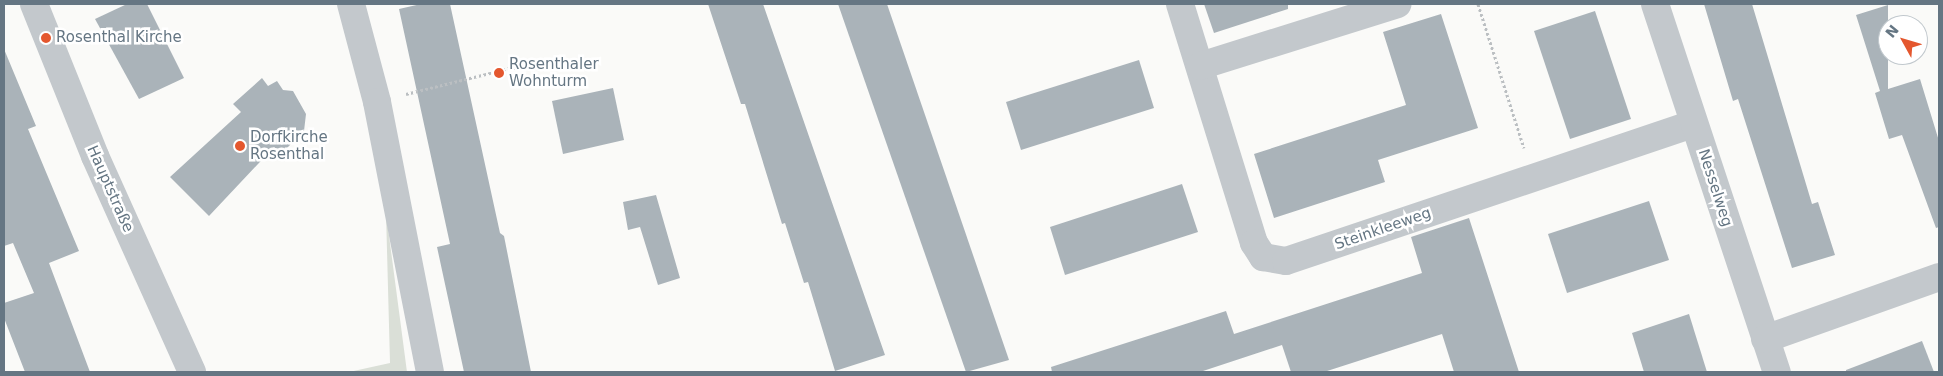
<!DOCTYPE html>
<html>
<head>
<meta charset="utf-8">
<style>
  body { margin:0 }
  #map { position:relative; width:1943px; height:376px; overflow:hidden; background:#fafaf8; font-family:"DejaVu Sans",sans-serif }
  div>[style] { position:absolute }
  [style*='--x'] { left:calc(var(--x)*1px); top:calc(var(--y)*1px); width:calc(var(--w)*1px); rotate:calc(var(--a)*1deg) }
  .green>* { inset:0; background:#dadfd7 }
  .building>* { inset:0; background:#aab3b9 }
  .path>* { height:3px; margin-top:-1.5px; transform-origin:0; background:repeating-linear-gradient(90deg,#bbbfc2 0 2.5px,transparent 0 5px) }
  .minor>* { height:28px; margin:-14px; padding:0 14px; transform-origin:14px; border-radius:14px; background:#c3c8cc }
  .tertiary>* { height:28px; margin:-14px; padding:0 14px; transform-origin:14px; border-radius:14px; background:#c3c8cc }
  .dots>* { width:14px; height:14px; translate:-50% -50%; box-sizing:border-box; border:2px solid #fff; border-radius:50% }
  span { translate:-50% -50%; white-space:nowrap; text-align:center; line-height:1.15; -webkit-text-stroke:5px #fff; paint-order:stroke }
  .poi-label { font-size:15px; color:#657683 }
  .left { translate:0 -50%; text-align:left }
  .street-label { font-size:15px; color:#657683 }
  .frame { position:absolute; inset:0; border:5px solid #657683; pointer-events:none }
  .north { position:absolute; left:1878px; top:15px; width:50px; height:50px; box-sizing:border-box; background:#fff; border:1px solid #c1c8cd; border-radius:50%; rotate:309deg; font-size:14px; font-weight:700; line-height:20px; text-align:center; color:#657683 }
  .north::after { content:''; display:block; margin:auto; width:18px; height:22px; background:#e4572e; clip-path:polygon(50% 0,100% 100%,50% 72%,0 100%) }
</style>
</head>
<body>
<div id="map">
  <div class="green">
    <div style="clip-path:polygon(386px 213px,407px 372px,349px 372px,390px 363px)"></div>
  </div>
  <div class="building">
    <div style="clip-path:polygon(127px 4px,147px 4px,184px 78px,139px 99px,95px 19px)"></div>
    <div style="clip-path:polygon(421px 4px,450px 4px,500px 233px,504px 236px,531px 372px,464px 372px,437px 247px,450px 244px,399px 9px)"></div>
    <div style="clip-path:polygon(708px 4px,763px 4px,885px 355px,835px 371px,808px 282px,804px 283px,785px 223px,782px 224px,745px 104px,741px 104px)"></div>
    <div style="clip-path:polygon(838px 4px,887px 4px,1009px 360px,966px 372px)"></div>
    <div style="clip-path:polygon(1204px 4px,1288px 4px,1288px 9px,1214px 33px)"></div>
    <div style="clip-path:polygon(1704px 4px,1752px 4px,1812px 204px,1818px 202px,1835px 255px,1792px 268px,1738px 99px,1733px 101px)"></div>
    <div style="clip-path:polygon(1888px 5px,1888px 89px,1920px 79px,1939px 141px,1939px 227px,1936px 228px,1902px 135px,1889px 139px,1875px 93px,1880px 91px,1856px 15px)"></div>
    <div style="clip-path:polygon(1595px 11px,1631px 119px,1570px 139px,1534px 31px)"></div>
    <div style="clip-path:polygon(1441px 14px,1478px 128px,1378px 160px,1385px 182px,1274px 218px,1254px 154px,1406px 105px,1383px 32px)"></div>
    <div style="clip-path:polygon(4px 49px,36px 126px,28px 129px,79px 251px,49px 263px,90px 372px,25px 372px,4px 318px,4px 303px,34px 293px,13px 243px,4px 246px)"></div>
    <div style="clip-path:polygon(1139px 60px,1154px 108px,1021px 150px,1006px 102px)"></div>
    <div style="clip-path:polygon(262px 78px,268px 86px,277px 81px,283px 90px,293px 91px,306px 114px,304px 131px,281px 154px,274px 147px,209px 216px,170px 177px,241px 112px,233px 104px)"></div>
    <div style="clip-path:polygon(613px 88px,624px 140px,563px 154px,552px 101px)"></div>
    <div style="clip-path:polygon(1182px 184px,1198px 232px,1065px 275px,1050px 227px)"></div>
    <div style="clip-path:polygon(656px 195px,680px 278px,658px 285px,640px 227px,628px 230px,623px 202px)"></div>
    <div style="clip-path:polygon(1649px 201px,1669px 260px,1567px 293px,1548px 234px)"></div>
    <div style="clip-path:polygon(1469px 218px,1519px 372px,1454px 372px,1442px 334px,1324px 372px,1291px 372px,1282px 345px,1200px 372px,1052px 372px,1051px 367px,1226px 311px,1234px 334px,1422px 273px,1411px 237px)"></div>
    <div style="clip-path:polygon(1689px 314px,1707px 372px,1644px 372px,1632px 333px)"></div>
    <div style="clip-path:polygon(1922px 341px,1934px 372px,1846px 372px,1846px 370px)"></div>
  </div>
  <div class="path">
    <div style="--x:1478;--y:4;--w:151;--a:72.3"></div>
    <div style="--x:406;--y:94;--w:111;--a:-14"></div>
    <div style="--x:514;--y:67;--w:14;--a:78"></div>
    <div style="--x:517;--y:81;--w:19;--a:-12"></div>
  </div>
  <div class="minor">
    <div style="--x:351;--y:4;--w:101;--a:75.1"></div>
    <div style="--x:377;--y:102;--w:275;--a:78.9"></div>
    <div style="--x:1180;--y:4;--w:250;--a:72.8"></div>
    <div style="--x:1254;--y:243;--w:17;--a:57"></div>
    <div style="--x:1263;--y:257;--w:23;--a:10"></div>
    <div style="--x:1286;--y:261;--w:430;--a:-18.6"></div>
    <div style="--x:1655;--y:4;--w:388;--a:71.7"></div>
    <div style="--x:1200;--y:66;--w:207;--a:-17.4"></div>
    <div style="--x:1765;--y:339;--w:185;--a:-19.6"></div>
  </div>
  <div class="tertiary">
    <div style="--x:34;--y:4;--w:164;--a:68.1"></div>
    <div style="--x:95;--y:156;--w:237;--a:65.8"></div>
  </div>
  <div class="dots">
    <div style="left:46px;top:38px;background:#e4572e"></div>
    <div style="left:499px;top:73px;background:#e4572e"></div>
    <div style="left:240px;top:146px;background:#e4572e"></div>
  </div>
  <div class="poi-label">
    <span class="left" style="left:56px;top:38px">Rosenthal Kirche</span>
    <span class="left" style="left:509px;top:73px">Rosenthaler<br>Wohnturm</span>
    <span class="left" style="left:250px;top:146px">Dorfkirche<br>Rosenthal</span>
  </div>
  <div class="street-label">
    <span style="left:1715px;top:188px;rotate:72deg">Nesselweg</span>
    <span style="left:110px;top:189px;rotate:66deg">Hauptstraße</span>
    <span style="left:1383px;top:229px;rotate:-19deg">Steinkleeweg</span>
  </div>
  <div class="frame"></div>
  <div class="north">N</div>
</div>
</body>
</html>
